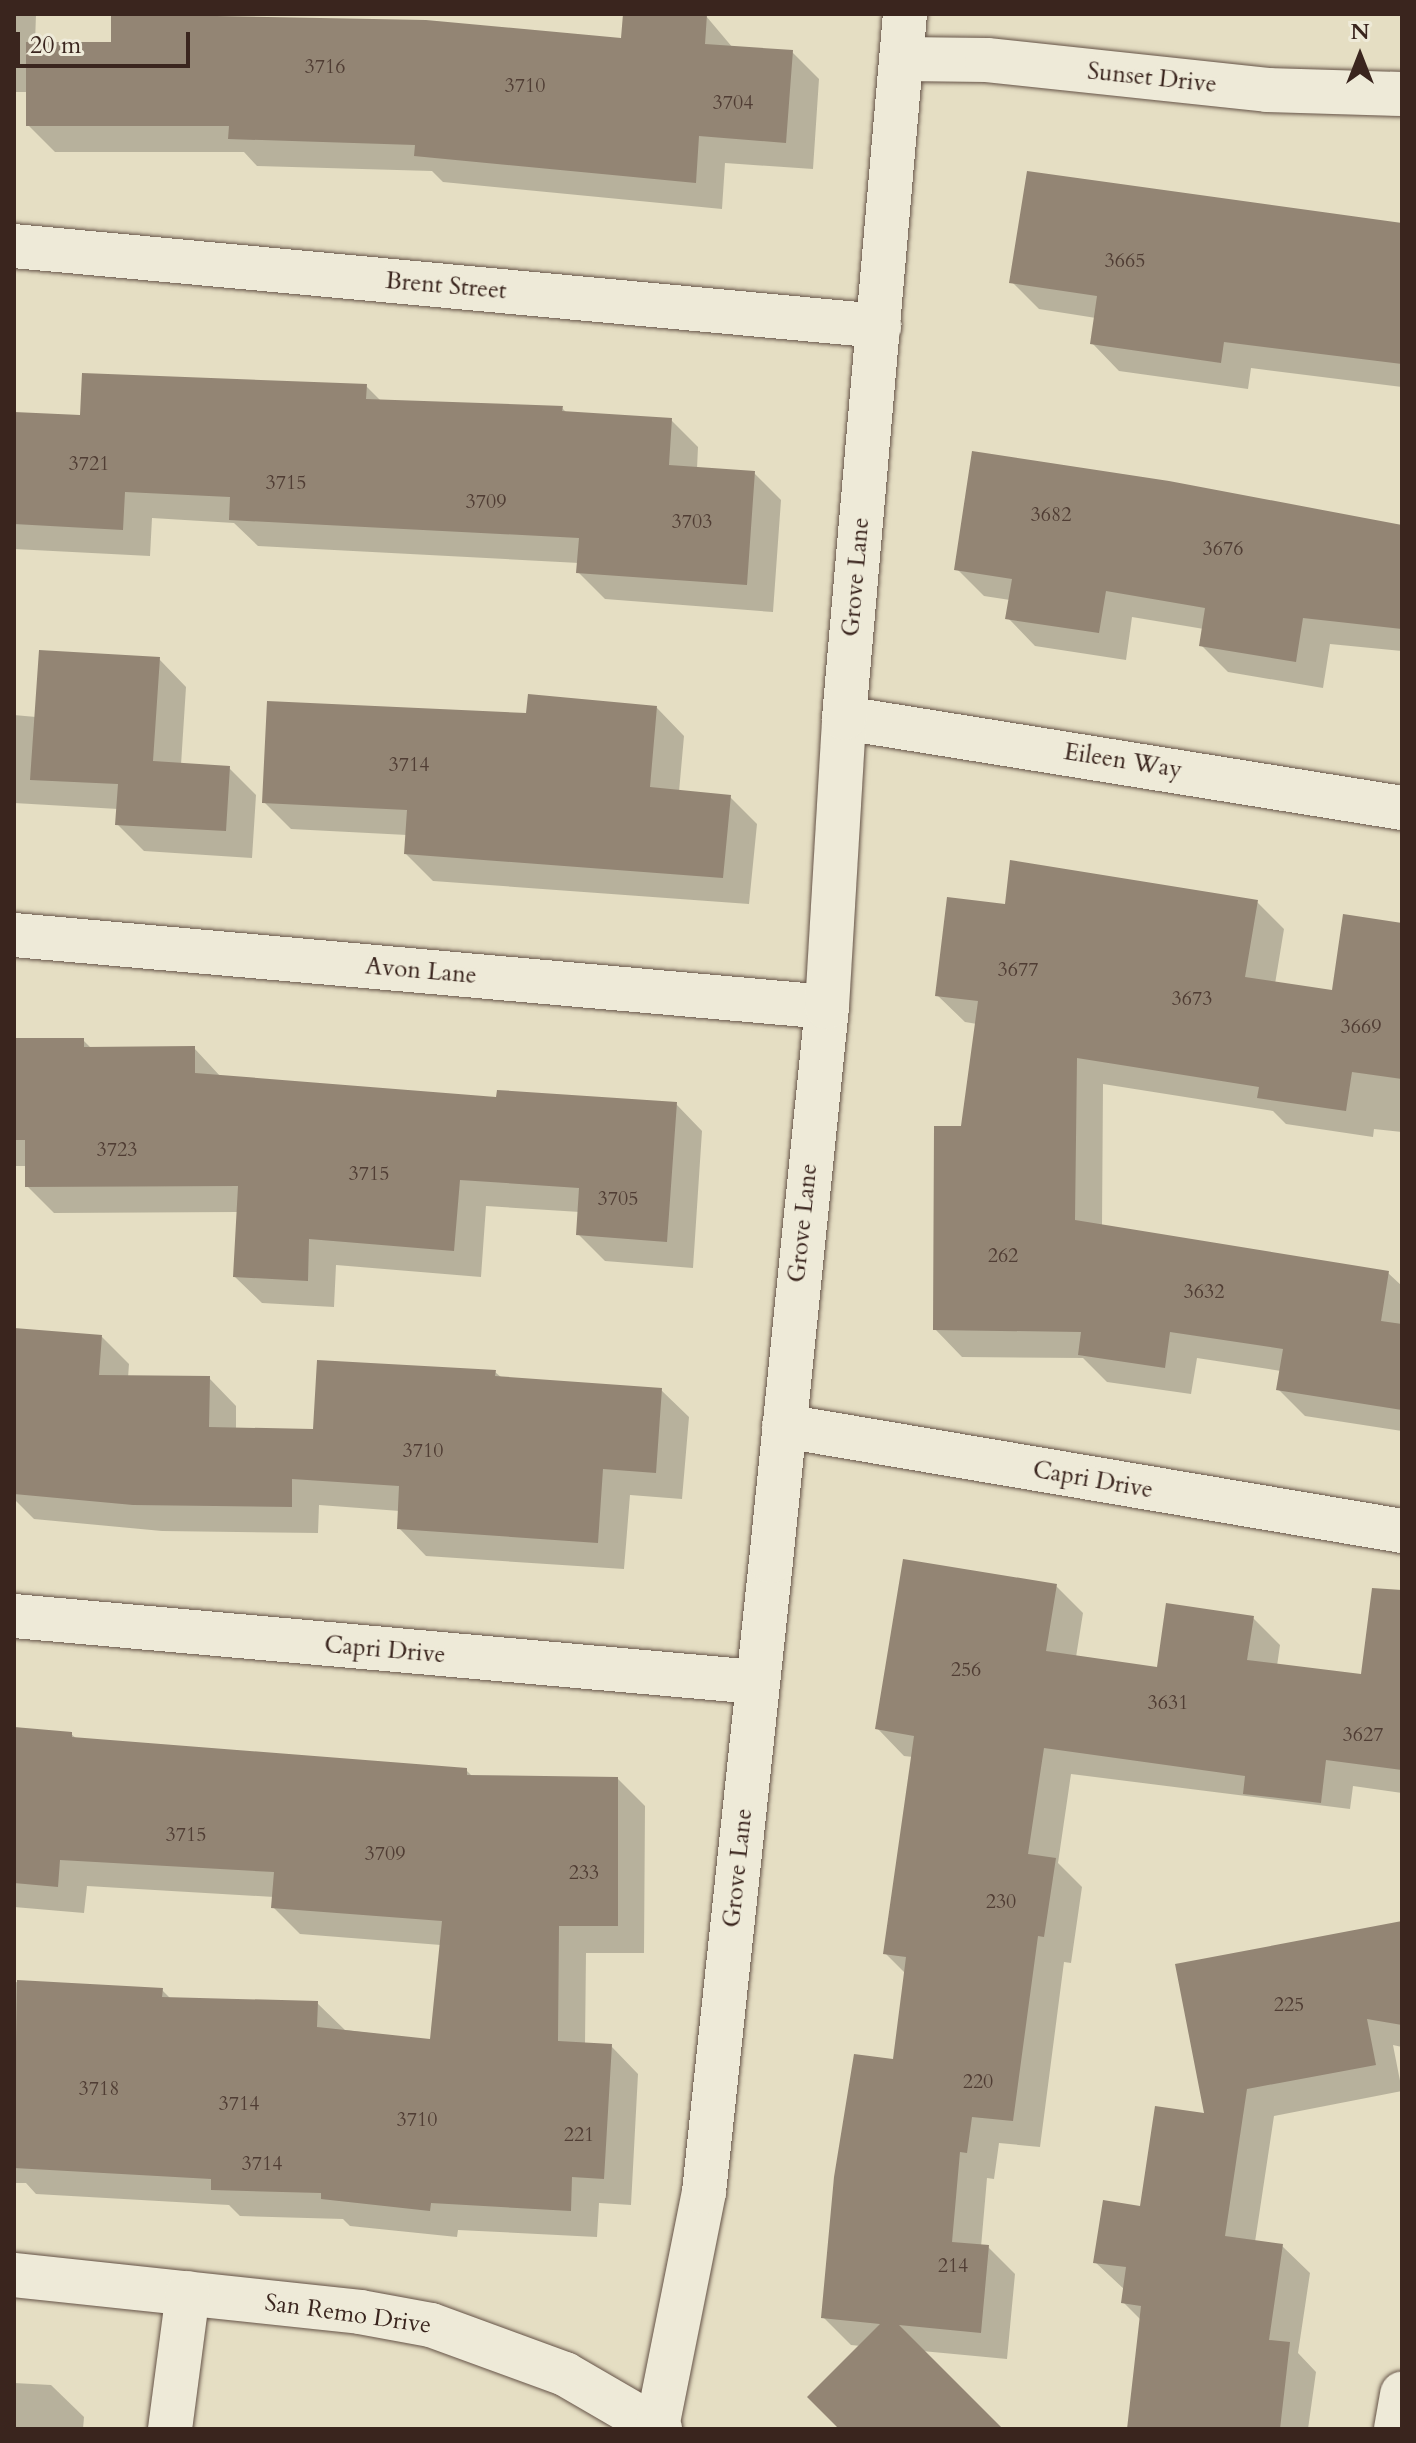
<!DOCTYPE html>
<html>
<head>
<meta charset="utf-8">
<style>
  body { margin:0 }
  #map { position:relative; width:1416px; height:2443px; overflow:hidden; background:#e5dec3; font-family:Cardo,serif }
  div>[style] { position:absolute }
  [style*='--x'] { left:calc(var(--x)*1px); top:calc(var(--y)*1px); width:calc(var(--w)*1px); rotate:calc(var(--a)*1deg) }
  .shadow>* { inset:0; background:#0003 }
  .building>* { inset:0; background:#938574 }
  .roads { filter:drop-shadow(0 0 2px #655347) drop-shadow(0 0 2px #655347) }
  .minor>* { height:44px; margin:-22px; padding:0 22px; transform-origin:22px; border-radius:22px; background:#eeead8 }
  span { translate:-50% -50%; white-space:nowrap; text-align:center; line-height:1.15; -webkit-text-stroke:6px #eeead8; paint-order:stroke }
  .number-label { font-size:20px; color:#503d34 }
  .number-label span { -webkit-text-stroke-width:0 }
  .street-label { font-size:24px; color:#3a251e }
  .frame { position:absolute; inset:0; border:16px solid #3a251e; pointer-events:none }
  .north { position:absolute; left:1320px; top:16px; width:80px; height:80px; -webkit-text-stroke:6px #eeead8; paint-order:stroke; rotate:0deg; font-size:22px; font-weight:700; line-height:32px; text-align:center; color:#3a251e }
  .north::after { content:''; display:block; margin:auto; width:28px; height:36px; background:#3a251e; clip-path:polygon(50% 0,100% 100%,50% 72%,0 100%) }
  .scale { position:absolute; left:16px; top:32px; width:174px; height:36px; box-sizing:border-box; border:4px solid #3a251e; border-top:0; padding-left:10px; font-size:24px; line-height:28px; white-space:nowrap; color:#3a251e; -webkit-text-stroke:6px #eeead8; paint-order:stroke }
</style>
</head>
<body>
<div id="map">
  <div class="shadow">
    <div style="clip-path:polygon(14px 14px,36px 14px,35px 44px,113px 44px,113px 14px,203px 14px,208px 19px,623px 40px,625px 14px,706px 16px,733px 48px,792px 52px,819px 79px,813px 169px,725px 163px,722px 209px,443px 182px,432px 171px,257px 166px,244px 152px,55px 152px,28px 125px,28px 92px,14px 92px)"></div>
    <div style="clip-path:polygon(1402px 224px,1402px 387px,1251px 368px,1248px 389px,1119px 371px,1092px 343px,1096px 318px,1039px 309px,1012px 282px)"></div>
    <div style="clip-path:polygon(366px 386px,381px 401px,562px 408px,567px 413px,671px 420px,698px 447px,697px 469px,754px 473px,781px 500px,773px 612px,605px 599px,578px 572px,579px 563px,258px 546px,234px 523px,152px 518px,150px 556px,14px 549px,14px 414px,82px 417px)"></div>
    <div style="clip-path:polygon(1402px 527px,1402px 651px,1330px 644px,1323px 688px,1228px 672px,1201px 645px,1204px 629px,1132px 617px,1126px 660px,1035px 646px,1008px 618px,1010px 600px,984px 596px,957px 569px)"></div>
    <div style="clip-path:polygon(159px 659px,186px 687px,181px 765px,229px 768px,256px 795px,252px 858px,144px 851px,117px 824px,118px 809px,14px 803px,14px 715px,36px 717px)"></div>
    <div style="clip-path:polygon(657px 708px,684px 736px,679px 792px,730px 797px,757px 824px,749px 904px,433px 881px,406px 854px,407px 835px,291px 829px,264px 802px,528px 716px)"></div>
    <div style="clip-path:polygon(1257px 902px,1284px 929px,1275px 984px,1334px 992px,1402px 926px,1402px 1132px,1374px 1129px,1373px 1137px,1286px 1124px,1273px 1111px,1103px 1084px,1102px 1227px,1388px 1273px,1402px 1286px,1402px 1431px,1305px 1416px,1278px 1389px,1281px 1371px,1197px 1358px,1191px 1394px,1107px 1382px,1083px 1358px,962px 1357px,935px 1329px,977px 1024px,965px 1022px,937px 995px,1007px 907px)"></div>
    <div style="clip-path:polygon(14px 1040px,83px 1040px,92px 1049px,194px 1048px,221px 1077px,498px 1099px,676px 1104px,702px 1131px,693px 1268px,605px 1261px,578px 1234px,580px 1212px,486px 1206px,481px 1277px,336px 1265px,334px 1307px,262px 1303px,235px 1277px,238px 1212px,54px 1213px,27px 1186px,27px 1166px,14px 1166px)"></div>
    <div style="clip-path:polygon(14px 1330px,102px 1337px,129px 1364px,128px 1378px,209px 1378px,236px 1406px,236px 1430px,315px 1431px,495px 1372px,502px 1378px,661px 1390px,689px 1417px,682px 1499px,630px 1495px,624px 1569px,426px 1556px,399px 1528px,400px 1511px,319px 1505px,318px 1533px,162px 1531px,34px 1519px,14px 1499px)"></div>
    <div style="clip-path:polygon(1056px 1586px,1083px 1613px,1076px 1657px,1158px 1669px,1253px 1618px,1280px 1645px,1277px 1666px,1363px 1677px,1402px 1644px,1402px 1793px,1353px 1786px,1350px 1809px,1071px 1774px,1058px 1863px,1082px 1887px,1071px 1963px,1064px 1962px,1040px 2147px,999px 2143px,994px 2179px,987px 2178px,981px 2247px,988px 2247px,1015px 2274px,1007px 2359px,922px 2351px,1000px 2429px,842px 2429px,861px 2346px,851px 2345px,824px 2318px,895px 2061px,906px 1974px,885px 1953px,913px 1757px,904px 1756px,877px 1728px)"></div>
    <div style="clip-path:polygon(14px 1729px,71px 1734px,77px 1739px,466px 1770px,474px 1778px,618px 1779px,645px 1806px,644px 1953px,586px 1953px,585px 2045px,611px 2046px,638px 2074px,631px 2205px,599px 2203px,597px 2237px,458px 2230px,457px 2237px,350px 2226px,343px 2219px,240px 2216px,229px 2205px,36px 2194px,26px 2183px,14px 2183px,14px 1982px,162px 1990px,171px 1999px,317px 2003px,345px 2030px,432px 2041px,441px 1945px,300px 1934px,273px 1907px,274px 1897px,87px 1886px,84px 1913px,14px 1907px)"></div>
    <div style="clip-path:polygon(1402px 1923px,1402px 2047px,1393px 2045px,1402px 2091px,1274px 2116px,1255px 2242px,1282px 2246px,1310px 2273px,1298px 2353px,1316px 2372px,1308px 2429px,1129px 2429px,1142px 2321px,1123px 2302px,1125px 2290px,1095px 2262px,1142px 2208px,1206px 2116px)"></div>
    <div style="clip-path:polygon(14px 2383px,51px 2385px,84px 2417px,83px 2429px,14px 2429px)"></div>
  </div>
  <div class="building">
    <div style="clip-path:polygon(111px 14px,426px 20px,621px 38px,623px 14px,707px 14px,705px 44px,793px 50px,786px 143px,699px 136px,696px 183px,414px 156px,415px 145px,228px 139px,229px 126px,26px 126px,26px 42px,111px 42px)"></div>
    <div style="clip-path:polygon(1027px 171px,1402px 223px,1402px 364px,1224px 342px,1221px 363px,1090px 344px,1097px 296px,1009px 283px)"></div>
    <div style="clip-path:polygon(82px 373px,367px 384px,366px 399px,563px 406px,562px 411px,672px 418px,669px 465px,755px 471px,747px 585px,576px 573px,579px 538px,229px 520px,230px 497px,125px 492px,123px 530px,14px 524px,14px 412px,80px 415px)"></div>
    <div style="clip-path:polygon(972px 451px,1169px 481px,1402px 525px,1402px 629px,1303px 618px,1296px 662px,1199px 646px,1205px 608px,1106px 591px,1099px 633px,1005px 619px,1012px 579px,954px 570px)"></div>
    <div style="clip-path:polygon(39px 650px,160px 657px,153px 761px,230px 766px,226px 831px,115px 825px,118px 784px,30px 780px)"></div>
    <div style="clip-path:polygon(528px 694px,657px 706px,650px 787px,731px 795px,723px 878px,404px 854px,407px 810px,262px 803px,267px 701px,526px 713px)"></div>
    <div style="clip-path:polygon(1010px 860px,1258px 900px,1245px 977px,1332px 990px,1343px 914px,1402px 923px,1402px 1079px,1352px 1072px,1346px 1111px,1257px 1098px,1259px 1087px,1077px 1058px,1075px 1220px,1389px 1271px,1381px 1321px,1402px 1324px,1402px 1410px,1276px 1390px,1283px 1349px,1170px 1332px,1165px 1368px,1078px 1355px,1081px 1332px,933px 1330px,934px 1126px,961px 1126px,978px 1001px,935px 996px,947px 897px,1005px 904px)"></div>
    <div style="clip-path:polygon(14px 1038px,84px 1038px,84px 1047px,195px 1046px,195px 1073px,496px 1097px,497px 1090px,677px 1102px,667px 1242px,576px 1235px,579px 1188px,460px 1180px,454px 1251px,309px 1239px,308px 1281px,233px 1277px,238px 1186px,25px 1187px,25px 1140px,14px 1140px)"></div>
    <div style="clip-path:polygon(14px 1328px,102px 1335px,99px 1375px,210px 1376px,209px 1427px,313px 1429px,317px 1360px,496px 1370px,495px 1376px,662px 1388px,656px 1473px,603px 1469px,598px 1543px,397px 1529px,399px 1486px,292px 1479px,292px 1507px,133px 1505px,14px 1494px)"></div>
    <div style="clip-path:polygon(903px 1559px,1057px 1584px,1046px 1651px,1157px 1667px,1166px 1603px,1254px 1616px,1247px 1660px,1361px 1674px,1372px 1588px,1402px 1590px,1402px 1770px,1326px 1760px,1321px 1803px,1243px 1794px,1245px 1776px,1044px 1748px,1028px 1854px,1056px 1858px,1044px 1937px,1038px 1936px,1013px 2121px,972px 2117px,967px 2153px,960px 2152px,952px 2242px,989px 2245px,981px 2333px,899px 2325px,1003px 2429px,839px 2429px,807px 2397px,880px 2324px,821px 2318px,834px 2177px,854px 2054px,893px 2059px,906px 1957px,883px 1954px,914px 1736px,875px 1729px)"></div>
    <div style="clip-path:polygon(14px 1727px,72px 1732px,72px 1737px,467px 1768px,467px 1775px,618px 1777px,618px 1926px,559px 1926px,558px 2041px,612px 2044px,604px 2179px,572px 2177px,571px 2211px,431px 2203px,430px 2211px,321px 2199px,321px 2193px,211px 2190px,211px 2179px,14px 2168px,17px 1980px,163px 1988px,162px 1997px,318px 2001px,317px 2027px,430px 2039px,442px 1921px,271px 1908px,274px 1872px,60px 1860px,58px 1887px,14px 1883px)"></div>
    <div style="clip-path:polygon(1402px 1921px,1402px 2025px,1367px 2019px,1376px 2065px,1247px 2089px,1225px 2236px,1283px 2244px,1269px 2340px,1290px 2342px,1280px 2429px,1127px 2429px,1141px 2306px,1121px 2303px,1126px 2267px,1093px 2263px,1103px 2200px,1140px 2206px,1155px 2106px,1204px 2113px,1175px 1964px)"></div>
  </div>
  <div class="roads">
    <div class="minor">
      <div style="--x:902;--y:59;--w:85;--a:0.7"></div>
      <div style="--x:987;--y:60;--w:282;--a:6.1"></div>
      <div style="--x:1267;--y:90;--w:135;--a:1.7"></div>
      <div style="--x:14;--y:246;--w:869;--a:5.28"></div>
      <div style="--x:844;--y:718;--w:565;--a:9.16"></div>
      <div style="--x:14;--y:935;--w:816;--a:5.06"></div>
      <div style="--x:784;--y:1426;--w:627;--a:9.64"></div>
      <div style="--x:14;--y:1616;--w:746;--a:5.08"></div>
      <div style="--x:14;--y:2275;--w:348;--a:6.1"></div>
      <div style="--x:360;--y:2312;--w:72;--a:10.4"></div>
      <div style="--x:431;--y:2325;--w:143;--a:20.1"></div>
      <div style="--x:565;--y:2374;--w:110;--a:30.1"></div>
      <div style="--x:657;--y:2427;--w:240;--a:-78.7"></div>
      <div style="--x:704;--y:2192;--w:635;--a:-83.94"></div>
      <div style="--x:771;--y:1561;--w:557;--a:-84.23"></div>
      <div style="--x:827;--y:1007;--w:289;--a:-86.6"></div>
      <div style="--x:844;--y:718;--w:707;--a:-85.05"></div>
      <div style="--x:170;--y:2429;--w:137;--a:-82.5"></div>
      <div style="--x:1396;--y:2429;--w:36;--a:-80"></div>
    </div>
  </div>
  <div class="number-label">
    <span style="left:325px;top:66px">3716</span>
    <span style="left:525px;top:85px">3710</span>
    <span style="left:733px;top:102px">3704</span>
    <span style="left:1125px;top:260px">3665</span>
    <span style="left:89px;top:463px">3721</span>
    <span style="left:286px;top:482px">3715</span>
    <span style="left:486px;top:501px">3709</span>
    <span style="left:1051px;top:514px">3682</span>
    <span style="left:692px;top:521px">3703</span>
    <span style="left:1223px;top:548px">3676</span>
    <span style="left:409px;top:764px">3714</span>
    <span style="left:1018px;top:969px">3677</span>
    <span style="left:1192px;top:998px">3673</span>
    <span style="left:1361px;top:1026px">3669</span>
    <span style="left:117px;top:1149px">3723</span>
    <span style="left:369px;top:1173px">3715</span>
    <span style="left:618px;top:1198px">3705</span>
    <span style="left:1003px;top:1255px">262</span>
    <span style="left:1204px;top:1291px">3632</span>
    <span style="left:423px;top:1450px">3710</span>
    <span style="left:966px;top:1669px">256</span>
    <span style="left:1168px;top:1702px">3631</span>
    <span style="left:1363px;top:1734px">3627</span>
    <span style="left:186px;top:1834px">3715</span>
    <span style="left:385px;top:1853px">3709</span>
    <span style="left:584px;top:1872px">233</span>
    <span style="left:1001px;top:1901px">230</span>
    <span style="left:1289px;top:2004px">225</span>
    <span style="left:978px;top:2081px">220</span>
    <span style="left:99px;top:2088px">3718</span>
    <span style="left:239px;top:2103px">3714</span>
    <span style="left:417px;top:2119px">3710</span>
    <span style="left:579px;top:2134px">221</span>
    <span style="left:262px;top:2163px">3714</span>
    <span style="left:953px;top:2265px">214</span>
  </div>
  <div class="street-label">
    <span style="left:1152px;top:78px;rotate:6deg">Sunset Drive</span>
    <span style="left:446px;top:286px;rotate:5deg">Brent Street</span>
    <span style="left:856px;top:577px;rotate:-85deg">Grove Lane</span>
    <span style="left:1123px;top:761px;rotate:9deg">Eileen Way</span>
    <span style="left:421px;top:971px;rotate:5deg">Avon Lane</span>
    <span style="left:803px;top:1223px;rotate:-84deg">Grove Lane</span>
    <span style="left:1093px;top:1480px;rotate:10deg">Capri Drive</span>
    <span style="left:385px;top:1650px;rotate:5deg">Capri Drive</span>
    <span style="left:738px;top:1868px;rotate:-84deg">Grove Lane</span>
    <span style="left:348px;top:2314px;rotate:8deg">San Remo Drive</span>
  </div>
  <div class="frame"></div>
  <div class="north">N</div>
  <div class="scale">20 m</div>
</div>
</body>
</html>
